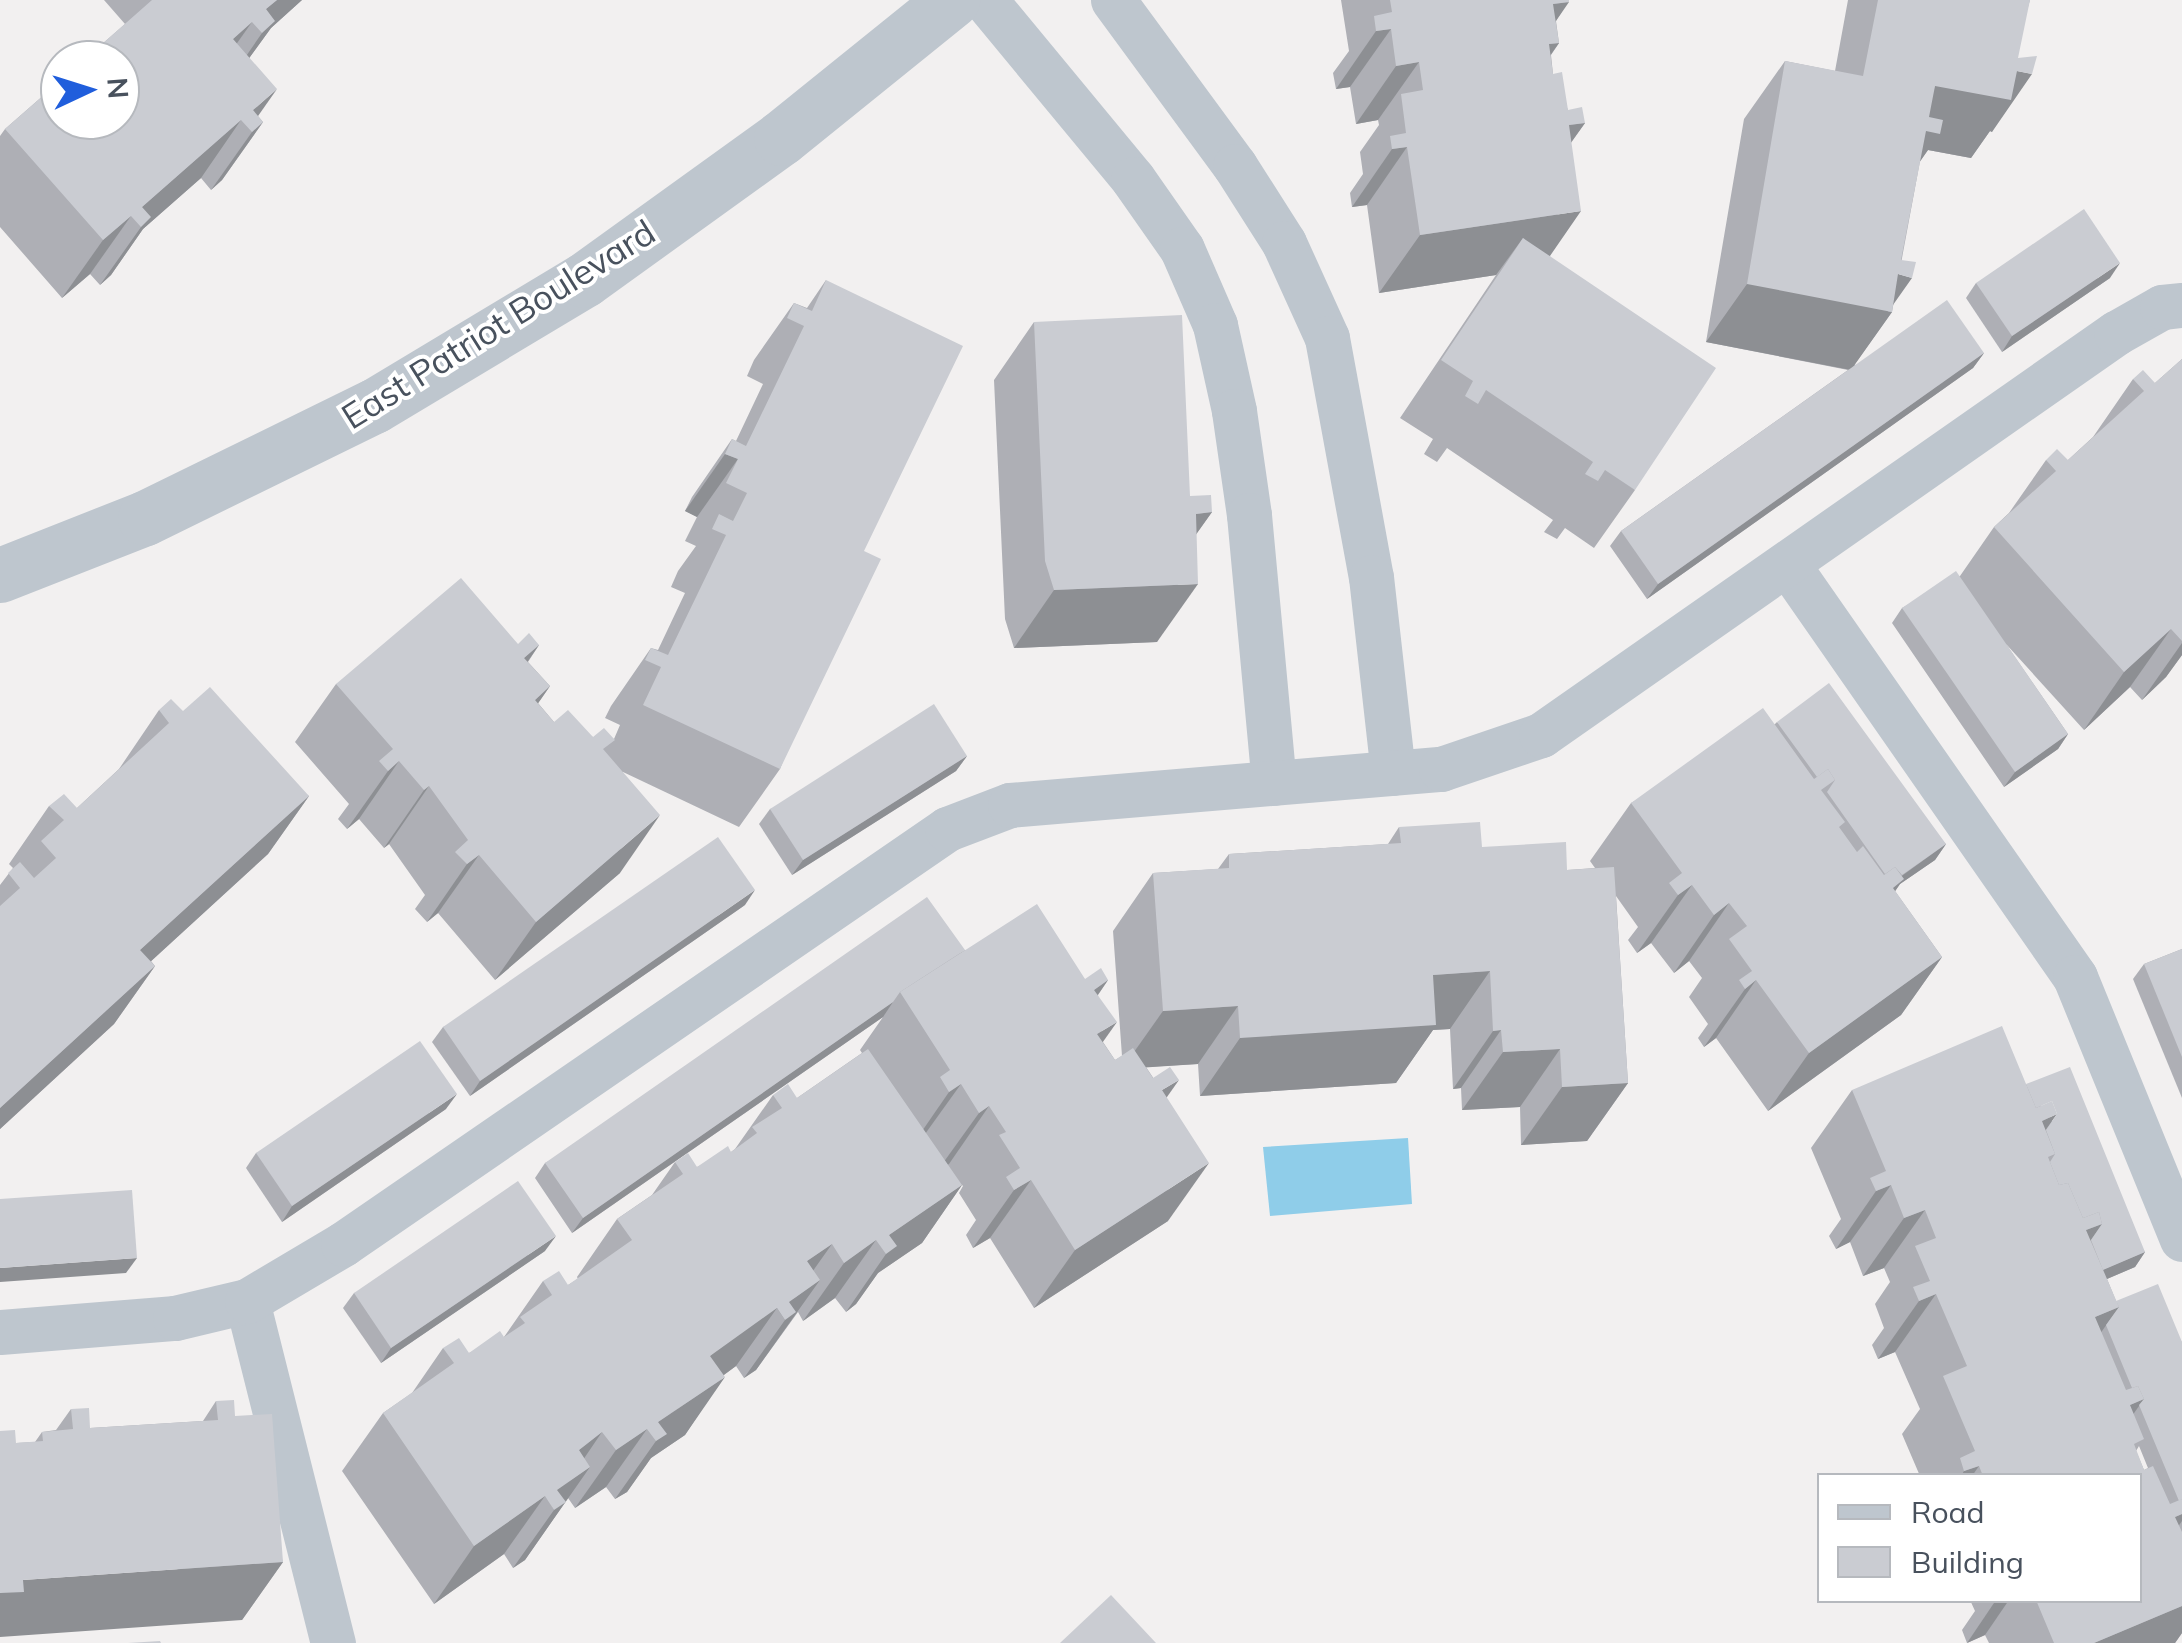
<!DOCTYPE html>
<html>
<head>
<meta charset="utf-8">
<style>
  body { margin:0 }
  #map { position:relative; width:2182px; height:1643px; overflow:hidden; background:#f2f0f0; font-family:Mulish,sans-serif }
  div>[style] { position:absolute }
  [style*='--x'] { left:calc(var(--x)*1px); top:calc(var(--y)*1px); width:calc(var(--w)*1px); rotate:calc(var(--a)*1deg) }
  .water>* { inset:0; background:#8fcde9 }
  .service>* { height:45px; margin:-22.5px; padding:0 22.5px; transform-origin:22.5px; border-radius:22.5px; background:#bec6ce }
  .tertiary>* { height:55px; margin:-27.5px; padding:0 27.5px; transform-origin:27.5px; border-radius:27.5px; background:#bec6ce }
  .wall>* { inset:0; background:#aeafb5 }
  .shaded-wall>* { inset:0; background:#8d8f93 }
  .building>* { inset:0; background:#caccd2 }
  span { translate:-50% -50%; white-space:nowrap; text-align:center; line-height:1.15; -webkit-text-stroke:8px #fff; paint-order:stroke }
  .street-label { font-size:35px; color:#48515d }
  .legend { position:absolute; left:1817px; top:1473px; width:325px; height:130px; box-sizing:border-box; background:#fff; border:2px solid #b6b9be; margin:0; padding:12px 18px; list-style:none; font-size:30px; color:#48515d }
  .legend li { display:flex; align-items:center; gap:20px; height:50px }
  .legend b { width:50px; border:2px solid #b6b9be }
  .north { position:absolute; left:40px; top:40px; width:100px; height:100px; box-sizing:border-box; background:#fff; border:2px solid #b6b9be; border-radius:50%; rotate:86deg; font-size:28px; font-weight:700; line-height:40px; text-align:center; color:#48515d }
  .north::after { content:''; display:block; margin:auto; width:35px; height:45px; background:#205edc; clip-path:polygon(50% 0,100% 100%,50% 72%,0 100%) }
</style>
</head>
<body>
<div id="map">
  <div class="water">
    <div style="clip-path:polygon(1408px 1138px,1412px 1204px,1270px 1216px,1263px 1147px)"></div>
  </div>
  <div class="service">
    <div style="--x:985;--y:0;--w:232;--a:50.4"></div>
    <div style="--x:1133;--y:179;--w:85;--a:55"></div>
    <div style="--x:1182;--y:249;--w:83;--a:66.5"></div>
    <div style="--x:1215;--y:325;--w:88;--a:77.5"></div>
    <div style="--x:1234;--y:411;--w:105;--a:81.8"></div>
    <div style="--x:1249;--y:515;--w:269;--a:84.7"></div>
    <div style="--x:1113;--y:0;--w:206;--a:53.7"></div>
    <div style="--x:1235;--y:166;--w:91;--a:57.5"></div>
    <div style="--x:1284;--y:243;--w:104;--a:65.6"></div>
    <div style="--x:1327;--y:338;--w:243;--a:79.6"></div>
    <div style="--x:1371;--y:577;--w:197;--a:83.6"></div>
    <div style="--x:1788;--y:565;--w:502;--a:55.14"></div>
    <div style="--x:2075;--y:977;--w:283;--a:67.8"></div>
    <div style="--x:247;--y:1301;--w:353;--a:75.9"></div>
    <div style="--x:0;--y:1332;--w:176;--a:-4.6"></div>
    <div style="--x:175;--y:1318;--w:74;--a:-13.3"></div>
    <div style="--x:247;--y:1301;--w:112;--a:-30.7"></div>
    <div style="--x:343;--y:1244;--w:733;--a:-34.49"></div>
    <div style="--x:947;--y:829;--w:67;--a:-20.9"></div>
    <div style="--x:1010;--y:805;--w:433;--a:-4.8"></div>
    <div style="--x:1441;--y:769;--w:106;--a:-18.8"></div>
    <div style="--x:1541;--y:735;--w:702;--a:-34.96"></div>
    <div style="--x:2116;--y:333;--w:53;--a:-29.5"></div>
    <div style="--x:2162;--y:307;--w:20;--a:-6"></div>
  </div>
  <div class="tertiary">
    <div style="--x:0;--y:575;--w:156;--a:-21.5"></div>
    <div style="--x:145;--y:518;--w:255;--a:-26.1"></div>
    <div style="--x:374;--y:406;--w:245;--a:-31"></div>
    <div style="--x:584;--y:280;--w:243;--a:-35.8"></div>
    <div style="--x:781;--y:138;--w:220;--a:-38.9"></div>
  </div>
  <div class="wall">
    <div style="clip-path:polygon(104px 0,302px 0,271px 28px,249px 58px,258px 116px,263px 122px,222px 180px,211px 190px,201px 178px,143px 229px,111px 275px,100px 285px,90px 274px,62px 298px,0 227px,0 136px,5px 129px,125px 24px)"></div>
    <div style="clip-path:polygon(1341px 0,1569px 0,1556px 21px,1559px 43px,1551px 55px,1553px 74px,1568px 110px,1585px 123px,1571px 142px,1550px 256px,1635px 490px,1594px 548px,1565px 528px,1557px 539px,1544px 532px,1553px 520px,1447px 448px,1437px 462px,1424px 454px,1433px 439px,1400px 418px,1496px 275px,1379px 293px,1367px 205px,1352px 207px,1350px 193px,1363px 174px,1360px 152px,1379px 125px,1378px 120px,1356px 124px,1350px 87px,1336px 89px,1333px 73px,1349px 51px)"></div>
    <div style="clip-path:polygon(1848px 0,2030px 0,1992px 132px,1990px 131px,1971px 158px,1928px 150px,1920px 161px,1892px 312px,1854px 365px,1984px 353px,1973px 368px,1647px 599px,1610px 546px,1621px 531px,1848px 370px,1706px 342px,1744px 119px,1785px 61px,1835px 71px)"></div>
    <div style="clip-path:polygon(2110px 278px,2002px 352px,1966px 298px,1976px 283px)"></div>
    <div style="clip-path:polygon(826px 280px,864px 551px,780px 769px,739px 827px,623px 772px,620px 873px,495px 980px,438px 913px,427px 922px,415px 909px,425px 895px,389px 844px,384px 848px,359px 819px,347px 829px,338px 819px,349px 804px,295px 742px,336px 684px,518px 644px,539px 645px,528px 662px,550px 686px,538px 703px,554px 722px,593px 737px,614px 739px,620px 725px,605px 718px,611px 706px,651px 648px,658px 650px,685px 593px,671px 587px,678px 571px,696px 546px,685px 541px,697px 517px,685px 511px,692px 497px,732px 439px,736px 441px,763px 384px,747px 376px,754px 360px,794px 303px,807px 308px)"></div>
    <div style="clip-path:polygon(1034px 322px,1190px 496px,1212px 512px,1196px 534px,1157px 642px,1014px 648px,1005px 619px,994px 380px)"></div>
    <div style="clip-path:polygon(2182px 359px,2182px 655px,2166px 677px,2142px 700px,2130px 687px,2084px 730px,2006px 644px,2068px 734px,2058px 749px,2004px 787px,1892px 623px,1902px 608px,1960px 576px,1994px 527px,2009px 513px,2046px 460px,2068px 460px,2093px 437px,2133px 379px,2155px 383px)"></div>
    <div style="clip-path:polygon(159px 710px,183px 711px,309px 796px,268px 854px,151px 961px,155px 966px,114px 1024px,0 1129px,0 885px,13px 868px,9px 864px,49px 806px,77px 808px,119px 769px)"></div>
    <div style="clip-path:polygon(1777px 722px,1946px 844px,1935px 860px,1900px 884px,1895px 891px,1942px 957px,1901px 1015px,1768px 1111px,1716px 1038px,1704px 1047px,1698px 1038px,1708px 1024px,1689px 997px,1702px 978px,1689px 961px,1674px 973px,1651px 943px,1637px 953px,1628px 940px,1638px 927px,1616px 896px,1628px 1083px,1587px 1141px,1521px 1145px,1520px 1107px,1462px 1110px,1461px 1088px,1453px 1089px,1450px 1029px,1433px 1030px,1396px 1083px,1200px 1096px,1198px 1064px,1146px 1067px,1166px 1097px,1168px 1221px,1034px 1308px,990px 1238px,973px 1248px,966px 1235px,976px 1220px,959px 1193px,963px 1186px,962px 1185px,922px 1243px,878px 1273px,856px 1304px,846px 1312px,835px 1298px,803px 1321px,798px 1312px,756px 1370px,744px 1378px,736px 1366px,724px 1375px,685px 1435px,651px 1458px,627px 1492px,615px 1499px,606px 1487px,575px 1508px,568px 1498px,525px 1560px,513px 1568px,504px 1554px,434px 1604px,342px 1471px,383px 1413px,412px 1393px,443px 1348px,469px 1353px,504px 1337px,543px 1281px,568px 1285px,578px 1279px,577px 1277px,617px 1219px,652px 1195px,675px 1162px,697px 1167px,731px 1152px,735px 1149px,773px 1095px,797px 1098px,862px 1053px,860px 1050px,883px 1017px,572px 1233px,535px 1178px,545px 1163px,965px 950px,1085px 979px,1108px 980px,1098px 995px,1103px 1042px,1115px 1060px,1122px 1056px,1113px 931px,1153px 873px,1218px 869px,1229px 854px,1388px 844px,1399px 827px,1482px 847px,1567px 870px,1595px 868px,1590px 861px,1631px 803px,1775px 724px)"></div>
    <div style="clip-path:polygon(967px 756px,956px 771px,792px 875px,759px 824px,770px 809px)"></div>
    <div style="clip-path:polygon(745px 905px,470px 1096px,432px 1042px,443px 1027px)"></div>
    <div style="clip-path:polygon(2182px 949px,2182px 1098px,2133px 979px,2144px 964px)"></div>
    <div style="clip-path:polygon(evenodd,2026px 1084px,2145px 1252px,2135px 1267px,2107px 1279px,2116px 1301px,2182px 1342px,2182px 1633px,2175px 1643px,1989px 1643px,1985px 1635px,1967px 1643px,1962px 1630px,1975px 1611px,1970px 1600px,2140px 1600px,2140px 1476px,1920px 1476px,1902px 1434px,1920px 1409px,1895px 1352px,1878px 1359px,1872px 1345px,1884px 1328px,1875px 1304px,1890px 1282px,1884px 1268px,1863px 1276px,1850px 1242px,1836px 1249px,1829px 1236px,1841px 1219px,1811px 1148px,1852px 1090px,2026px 1084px,2139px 1446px,2148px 1468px,2144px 1470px,2136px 1451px,2139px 1446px)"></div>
    <div style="clip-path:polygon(446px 1109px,282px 1222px,246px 1168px,256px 1153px)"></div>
    <div style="clip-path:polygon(545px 1251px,381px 1363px,343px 1308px,354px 1293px)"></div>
    <div style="clip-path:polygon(216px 1401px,235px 1416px,283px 1562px,242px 1620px,16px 1443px,35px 1442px,42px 1432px,56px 1430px,71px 1409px,90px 1428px,203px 1421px)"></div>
  </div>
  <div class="shaded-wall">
    <div style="clip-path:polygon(277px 0,302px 0,271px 28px,234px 79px,222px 91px,262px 33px,266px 9px)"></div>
    <div style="clip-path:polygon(1569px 2px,1529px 60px,1553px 4px)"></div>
    <div style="clip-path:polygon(252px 22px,211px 80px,233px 39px)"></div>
    <div style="clip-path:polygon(1391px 29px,1350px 87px,1336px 89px,1376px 31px)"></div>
    <div style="clip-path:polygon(1559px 43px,1518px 101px,1549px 44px)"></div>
    <div style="clip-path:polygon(1419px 62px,1378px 120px,1356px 124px,1396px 66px)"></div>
    <div style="clip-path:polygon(2017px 71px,2032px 74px,1992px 132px,1990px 131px,1971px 158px,1928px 150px,1899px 192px,1935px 86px)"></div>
    <div style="clip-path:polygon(277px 89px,249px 129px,253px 110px)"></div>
    <div style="clip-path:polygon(241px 120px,201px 178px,143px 229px,111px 275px,100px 285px,141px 227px,142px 207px)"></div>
    <div style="clip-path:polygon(263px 122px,222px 180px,211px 190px,252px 132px)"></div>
    <div style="clip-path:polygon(1585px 123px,1544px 181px,1569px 125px)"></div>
    <div style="clip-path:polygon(1407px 147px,1367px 205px,1352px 207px,1392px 149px)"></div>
    <div style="clip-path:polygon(1581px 211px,1541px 269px,1523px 238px,1496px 275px,1379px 293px,1420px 235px)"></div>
    <div style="clip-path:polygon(131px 216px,90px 274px,62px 298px,103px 240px)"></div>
    <div style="clip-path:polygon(2120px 263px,2110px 278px,2002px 352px,2012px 336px)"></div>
    <div style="clip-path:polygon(1898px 274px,1912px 278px,1888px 312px,1892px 312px,1851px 370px,1706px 342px,1747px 284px)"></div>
    <div style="clip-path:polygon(1984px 353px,1973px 368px,1647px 599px,1658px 584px)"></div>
    <div style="clip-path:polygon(725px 454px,738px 459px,697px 517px,685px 511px)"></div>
    <div style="clip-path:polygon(1212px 512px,1171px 570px,1196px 514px)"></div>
    <div style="clip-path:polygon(1198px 584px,1157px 642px,1014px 648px,1054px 590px)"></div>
    <div style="clip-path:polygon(2171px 629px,2130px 687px,2084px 730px,2124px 672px)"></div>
    <div style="clip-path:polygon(2182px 643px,2182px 655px,2166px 677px,2142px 700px)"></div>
    <div style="clip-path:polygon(539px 645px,499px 703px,524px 658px)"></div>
    <div style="clip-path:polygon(550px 686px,510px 744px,535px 700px)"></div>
    <div style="clip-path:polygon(2068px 734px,2058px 749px,2004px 787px,2015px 772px)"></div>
    <div style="clip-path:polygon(967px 756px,956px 771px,792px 875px,803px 860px)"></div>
    <div style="clip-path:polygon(399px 761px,359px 819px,347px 829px,388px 771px)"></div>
    <div style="clip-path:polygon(429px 786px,389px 844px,384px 848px,424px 790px)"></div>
    <div style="clip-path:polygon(309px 796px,268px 854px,100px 1008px,140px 950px)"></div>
    <div style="clip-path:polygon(660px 815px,620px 873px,495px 980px,536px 922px)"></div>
    <div style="clip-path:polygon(1946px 844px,1935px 860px,1900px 884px,1864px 937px,1892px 883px)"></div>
    <div style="clip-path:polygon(479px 855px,438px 913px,427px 922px,467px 864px)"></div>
    <div style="clip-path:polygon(1692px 885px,1651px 943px,1637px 953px,1678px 895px)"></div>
    <div style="clip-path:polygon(755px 890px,745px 905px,470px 1096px,480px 1081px)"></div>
    <div style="clip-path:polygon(1729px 903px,1689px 961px,1674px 973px,1714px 915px)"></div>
    <div style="clip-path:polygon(1942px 957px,1901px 1015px,1768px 1111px,1809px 1053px)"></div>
    <div style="clip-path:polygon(155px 966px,114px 1024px,0 1129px,0 1108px)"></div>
    <div style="clip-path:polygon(1490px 971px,1450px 1029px,1433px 1030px,1396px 1083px,1200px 1096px,1240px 1038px,1433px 975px)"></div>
    <div style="clip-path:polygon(1108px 980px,1068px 1038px,1094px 990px)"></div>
    <div style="clip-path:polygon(1756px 980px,1716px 1038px,1704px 1047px,1745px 989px)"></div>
    <div style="clip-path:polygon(893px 1002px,883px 1017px,572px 1233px,583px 1218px)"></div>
    <div style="clip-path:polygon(1238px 1006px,1198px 1064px,1122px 1069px,1163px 1011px)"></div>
    <div style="clip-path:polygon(1117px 1022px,1076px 1080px,1097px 1034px)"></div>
    <div style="clip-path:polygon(1501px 1030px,1461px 1088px,1453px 1089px,1493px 1031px)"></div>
    <div style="clip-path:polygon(1560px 1049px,1520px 1107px,1462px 1110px,1503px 1052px)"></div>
    <div style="clip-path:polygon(1179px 1080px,1138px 1138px,1162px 1090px)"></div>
    <div style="clip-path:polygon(1628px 1083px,1587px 1141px,1521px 1145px,1562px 1087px)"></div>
    <div style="clip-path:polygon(961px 1084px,920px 1141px,909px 1150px,949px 1092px)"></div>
    <div style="clip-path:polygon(457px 1094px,446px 1109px,282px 1222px,292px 1206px)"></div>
    <div style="clip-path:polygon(989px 1106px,949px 1164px,938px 1170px,979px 1113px)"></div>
    <div style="clip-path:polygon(2057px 1114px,2016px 1172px,2042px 1121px)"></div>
    <div style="clip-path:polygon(1209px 1163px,1168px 1221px,1034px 1308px,1075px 1250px)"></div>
    <div style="clip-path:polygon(1031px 1180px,990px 1238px,973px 1248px,1014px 1190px)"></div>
    <div style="clip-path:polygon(962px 1185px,922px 1243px,878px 1273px,856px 1304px,846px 1312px,886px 1254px,889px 1235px)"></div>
    <div style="clip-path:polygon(1891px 1185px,1850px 1242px,1836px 1249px,1876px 1191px)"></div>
    <div style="clip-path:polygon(1925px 1210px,1884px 1268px,1863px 1276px,1904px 1218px)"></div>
    <div style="clip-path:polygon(2102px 1224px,2062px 1282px,2086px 1230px)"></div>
    <div style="clip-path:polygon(556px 1236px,545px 1251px,381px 1363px,391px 1348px)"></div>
    <div style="clip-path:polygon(876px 1240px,835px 1298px,803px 1321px,844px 1263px)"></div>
    <div style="clip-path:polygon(832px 1244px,793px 1299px,820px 1280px,756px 1370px,744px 1378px,785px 1320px,777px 1308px,736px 1366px,670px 1414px,710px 1356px,807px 1261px)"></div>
    <div style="clip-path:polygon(2145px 1252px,2135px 1267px,2074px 1293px,2085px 1277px)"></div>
    <div style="clip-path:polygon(137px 1258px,126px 1273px,0 1282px,0 1268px)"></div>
    <div style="clip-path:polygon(1936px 1294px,1895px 1352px,1878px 1359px,1919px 1301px)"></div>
    <div style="clip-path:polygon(2119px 1307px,2078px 1365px,2095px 1317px)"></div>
    <div style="clip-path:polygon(725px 1377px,685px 1435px,651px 1458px,627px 1492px,615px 1499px,656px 1441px,658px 1422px)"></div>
    <div style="clip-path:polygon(2144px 1399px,2103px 1457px,2130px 1405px)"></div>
    <div style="clip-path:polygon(647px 1429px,606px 1487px,575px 1508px,616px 1450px)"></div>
    <div style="clip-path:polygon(602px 1432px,568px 1482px,590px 1467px,525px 1560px,513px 1568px,554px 1510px,549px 1501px,579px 1450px)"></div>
    <div style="clip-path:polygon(1979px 1466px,1972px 1476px,1961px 1476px,1964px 1471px)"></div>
    <div style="clip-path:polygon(545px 1496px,504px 1554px,434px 1604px,474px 1546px)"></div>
    <div style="clip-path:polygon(2182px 1514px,2182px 1521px,2149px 1568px,2175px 1517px)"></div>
    <div style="clip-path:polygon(283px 1562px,242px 1620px,0 1637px,0 1593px,23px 1580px)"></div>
    <div style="clip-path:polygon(1996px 1600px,2009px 1600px,1985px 1635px,1967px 1643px)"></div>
    <div style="clip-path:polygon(2182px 1606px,2182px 1633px,2175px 1643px,2094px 1643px)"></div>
  </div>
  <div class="building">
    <div style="clip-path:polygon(152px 0,277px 0,266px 9px,275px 21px,262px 33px,252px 22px,233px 39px,277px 89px,253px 110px,263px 122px,252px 132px,241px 120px,142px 207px,151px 217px,141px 227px,131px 216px,103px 240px,5px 129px,60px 81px,60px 120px,120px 120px,120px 60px,84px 60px)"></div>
    <div style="clip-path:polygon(1390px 0,1569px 0,1569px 2px,1553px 4px,1559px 43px,1549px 44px,1553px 74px,1562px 72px,1568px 110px,1582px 107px,1585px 123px,1569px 125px,1581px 211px,1420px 235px,1407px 147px,1392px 149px,1390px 136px,1406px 133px,1401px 94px,1423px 90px,1419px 62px,1396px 66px,1391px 29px,1376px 31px,1374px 16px,1392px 12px)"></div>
    <div style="clip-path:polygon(1878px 0,2030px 0,2018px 58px,2037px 56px,2032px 74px,2017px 71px,2011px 100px,1935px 86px,1929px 117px,1943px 120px,1940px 134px,1926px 131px,1901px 260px,1916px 262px,1912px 278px,1898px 274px,1892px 312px,1747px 284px,1785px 61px,1863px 76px)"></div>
    <div style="clip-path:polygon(2084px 209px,2120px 263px,2012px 336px,1976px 283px)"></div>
    <div style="clip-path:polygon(1523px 238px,1716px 368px,1635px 490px,1605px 470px,1598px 481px,1585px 474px,1593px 462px,1486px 390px,1478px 404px,1465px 396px,1473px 381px,1441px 360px)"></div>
    <div style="clip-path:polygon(826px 280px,963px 346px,864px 551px,881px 559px,780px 769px,643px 705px,661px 667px,645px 660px,651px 648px,668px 655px,726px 535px,712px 529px,719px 514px,733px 521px,747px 493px,726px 483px,738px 459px,725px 454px,732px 439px,746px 446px,804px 326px,787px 318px,794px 303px,812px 311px)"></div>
    <div style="clip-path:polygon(1947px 300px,1984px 353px,1658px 584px,1621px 531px)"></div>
    <div style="clip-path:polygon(1182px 315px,1190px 496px,1211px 495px,1212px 512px,1196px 514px,1198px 584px,1054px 590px,1045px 561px,1034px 322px)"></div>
    <div style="clip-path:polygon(2182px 359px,2182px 641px,2171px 629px,2124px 672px,1994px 527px,2056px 471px,2046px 460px,2057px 449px,2068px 460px,2144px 391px,2133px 379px,2143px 370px,2155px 383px)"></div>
    <div style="clip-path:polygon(1956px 571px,2068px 734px,2015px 772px,1902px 608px)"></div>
    <div style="clip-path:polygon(461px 578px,518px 644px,529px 633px,539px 645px,524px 658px,550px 686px,535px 700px,554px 722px,568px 710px,593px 737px,604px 728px,615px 740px,603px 749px,660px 815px,536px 922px,479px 855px,467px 864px,455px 852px,468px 840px,429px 786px,424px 790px,399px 761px,388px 771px,379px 761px,393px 749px,336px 684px)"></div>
    <div style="clip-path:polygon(1829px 683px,1946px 844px,1902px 875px,1895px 867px,1885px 874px,1827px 792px,1835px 780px,1828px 769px,1817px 777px,1777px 722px)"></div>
    <div style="clip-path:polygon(210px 687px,309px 796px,140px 950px,155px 966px,0 1108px,0 906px,20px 888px,8px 873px,20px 862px,34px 878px,56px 858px,41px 841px,64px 820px,49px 806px,64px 794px,77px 808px,169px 723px,159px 710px,171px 699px,183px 711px)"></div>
    <div style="clip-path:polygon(934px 704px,967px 756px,803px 860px,770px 809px)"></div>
    <div style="clip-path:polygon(1763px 708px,1814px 779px,1828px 769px,1835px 780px,1821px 790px,1845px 822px,1839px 827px,1857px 852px,1863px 846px,1884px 875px,1895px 867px,1904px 879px,1893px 888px,1942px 957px,1809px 1053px,1756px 980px,1745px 989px,1739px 980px,1752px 971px,1729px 939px,1747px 926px,1729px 903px,1714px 915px,1692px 885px,1678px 895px,1669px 883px,1682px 873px,1631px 803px)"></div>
    <div style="clip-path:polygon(1480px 822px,1482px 847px,1566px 842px,1567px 870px,1614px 867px,1628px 1083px,1562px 1087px,1560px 1049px,1503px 1052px,1501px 1030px,1493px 1031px,1490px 971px,1433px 975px,1436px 1025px,1240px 1038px,1238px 1006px,1163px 1011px,1153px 873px,1229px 868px,1229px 854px,1401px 843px,1399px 827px)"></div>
    <div style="clip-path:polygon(718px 837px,755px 890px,480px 1081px,443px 1027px)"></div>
    <div style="clip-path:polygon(927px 897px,965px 950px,900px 992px,893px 1002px,583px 1218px,545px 1163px)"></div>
    <div style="clip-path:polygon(1037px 904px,1085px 979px,1101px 968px,1108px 980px,1094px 990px,1117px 1022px,1097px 1034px,1115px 1060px,1133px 1048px,1153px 1078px,1170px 1067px,1179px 1080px,1162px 1090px,1209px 1163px,1075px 1250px,1031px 1180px,1014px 1190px,1006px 1177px,1020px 1168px,999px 1135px,1006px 1132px,989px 1106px,979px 1113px,961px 1084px,949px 1092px,940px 1077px,950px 1070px,900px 992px)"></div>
    <div style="clip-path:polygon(2182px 949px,2182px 1057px,2144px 964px)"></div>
    <div style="clip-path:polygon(2002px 1026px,2036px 1108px,2052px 1101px,2057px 1114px,2042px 1121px,2055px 1154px,2048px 1157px,2059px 1185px,2068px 1183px,2083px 1218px,2099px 1212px,2102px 1224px,2086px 1230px,2119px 1307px,2095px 1317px,2126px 1390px,2138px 1386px,2144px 1399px,2130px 1405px,2144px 1439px,2134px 1444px,2144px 1470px,2153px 1466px,2170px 1504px,2182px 1499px,2182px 1514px,2175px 1517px,2182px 1532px,2182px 1606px,2094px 1643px,2054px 1643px,2036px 1600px,2140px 1600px,2140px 1476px,1983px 1476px,1979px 1466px,1964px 1471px,1960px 1458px,1975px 1451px,1943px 1376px,1967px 1366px,1936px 1294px,1919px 1301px,1913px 1287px,1930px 1281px,1915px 1246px,1936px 1238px,1925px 1210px,1904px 1218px,1891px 1185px,1876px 1191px,1870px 1178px,1886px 1171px,1852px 1090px)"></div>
    <div style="clip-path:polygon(420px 1041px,457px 1094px,292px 1206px,256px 1153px)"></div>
    <div style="clip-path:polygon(868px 1049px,962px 1185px,889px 1235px,897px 1246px,886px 1254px,876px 1240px,844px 1263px,832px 1244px,807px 1261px,820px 1280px,789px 1302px,796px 1312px,785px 1320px,777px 1308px,710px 1356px,725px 1377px,658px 1422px,667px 1434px,656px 1441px,647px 1429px,616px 1450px,602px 1432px,579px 1450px,590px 1467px,557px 1490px,566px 1502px,554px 1510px,545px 1496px,474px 1546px,383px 1413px,454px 1363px,443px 1348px,459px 1338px,469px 1353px,500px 1331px,504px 1337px,525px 1323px,520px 1317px,552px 1295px,543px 1281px,559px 1271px,568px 1285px,632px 1240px,617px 1219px,683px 1174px,675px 1162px,688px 1153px,697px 1167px,728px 1146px,731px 1152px,757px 1133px,752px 1127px,782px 1108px,773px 1095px,788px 1084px,797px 1098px)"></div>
    <div style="clip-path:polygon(2070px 1067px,2145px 1252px,2103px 1270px,2091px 1240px,2102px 1224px,2099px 1212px,2083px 1218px,2068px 1183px,2059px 1185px,2050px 1162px,2055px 1154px,2046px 1130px,2057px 1114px,2052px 1101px,2036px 1108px,2026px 1084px)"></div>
    <div style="clip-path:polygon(518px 1181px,556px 1236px,391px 1348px,354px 1293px)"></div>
    <div style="clip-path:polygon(132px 1190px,137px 1258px,0 1268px,0 1199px)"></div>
    <div style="clip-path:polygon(2158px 1284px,2182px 1342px,2182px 1499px,2179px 1501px,2139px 1405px,2144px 1399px,2138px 1386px,2132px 1388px,2106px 1325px,2119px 1307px,2116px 1301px)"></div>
    <div style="clip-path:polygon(234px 1400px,235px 1416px,272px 1414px,283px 1562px,23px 1580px,24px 1592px,0 1593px,0 1431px,15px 1430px,16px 1443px,43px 1441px,42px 1432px,73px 1429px,71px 1409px,89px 1408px,90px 1428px,218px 1420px,216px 1401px)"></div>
    <div style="clip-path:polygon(1111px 1595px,1156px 1643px,1060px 1643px)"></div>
    <div style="clip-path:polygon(160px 1641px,161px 1643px,128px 1643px)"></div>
  </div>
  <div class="street-label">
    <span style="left:498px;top:324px;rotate:-32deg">East Patriot Boulevard</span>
  </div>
  <ul class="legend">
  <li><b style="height:12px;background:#bec6ce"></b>Road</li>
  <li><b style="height:28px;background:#caccd2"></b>Building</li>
  </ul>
  <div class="north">N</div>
</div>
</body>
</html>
